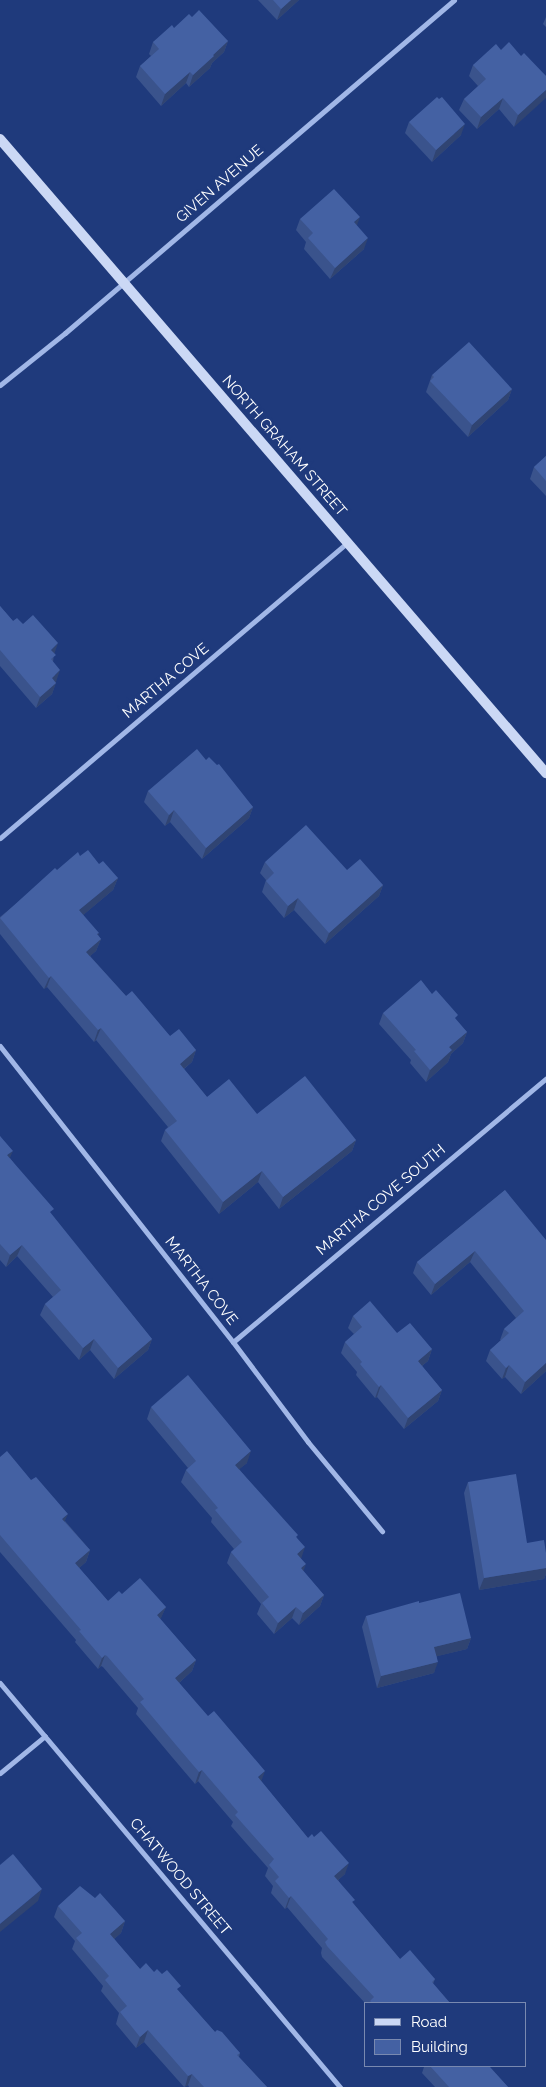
<!DOCTYPE html>
<html>
<head>
<meta charset="utf-8">
<style>
  body { margin:0 }
  #map { position:relative; width:546px; height:2087px; overflow:hidden; background:#1f3a7c; font-family:Raleway,sans-serif }
  div>[style] { position:absolute }
  [style*='--x'] { left:calc(var(--x)*1px); top:calc(var(--y)*1px); width:calc(var(--w)*1px); rotate:calc(var(--a)*1deg) }
  .minor>* { height:5px; margin:-2.5px; padding:0 2.5px; transform-origin:2.5px; border-radius:2.5px; background:#a1b7e7 }
  .secondary>* { height:10px; margin:-5px; padding:0 5px; transform-origin:5px; border-radius:5px; background:#cbd8f5 }
  .wall>* { inset:0; background:#3a538c }
  .shaded-wall>* { inset:0; background:#304472 }
  .building>* { inset:0; background:#4461a3 }
  span { translate:-50% -50%; white-space:nowrap; text-align:center; line-height:1.15; -webkit-text-stroke:5px #1f3a7c; paint-order:stroke }
  .street-label { font-size:15px; color:#fff }
  .legend { position:absolute; left:364px; top:2002px; width:162px; height:65px; box-sizing:border-box; background:#1f3a7c; border:1px solid #7989b0; margin:0; padding:6px 9px; list-style:none; font-size:15px; color:#fff }
  .legend li { display:flex; align-items:center; gap:10px; height:25px }
  .legend b { width:25px; border:1px solid #7989b0 }
</style>
</head>
<body>
<div id="map">
  <div class="minor">
    <div style="--x:0;--y:385;--w:83;--a:-38.7"></div>
    <div style="--x:65;--y:333;--w:512;--a:-40.56"></div>
    <div style="--x:0;--y:838;--w:457;--a:-40.4"></div>
    <div style="--x:0;--y:1046;--w:377;--a:51.8"></div>
    <div style="--x:233;--y:1342;--w:125;--a:53.1"></div>
    <div style="--x:308;--y:1442;--w:116;--a:50.3"></div>
    <div style="--x:233;--y:1342;--w:409;--a:-40.1"></div>
    <div style="--x:0;--y:1683;--w:528;--a:49.92"></div>
    <div style="--x:0;--y:1773;--w:58;--a:-39.4"></div>
  </div>
  <div class="secondary">
    <div style="--x:0;--y:139;--w:837;--a:49.27"></div>
  </div>
  <div class="wall">
    <div style="clip-path:polygon(258px 0,299px 0,277px 20px)"></div>
    <div style="clip-path:polygon(192px 17px,228px 41px,224px 52px,212px 63px,210px 68px,189px 87px,186px 83px,161px 106px,136px 77px,140px 66px,151px 56px,149px 54px,153px 42px)"></div>
    <div style="clip-path:polygon(546px 17px,546px 27px,543px 24px)"></div>
    <div style="clip-path:polygon(501px 50px,521px 56px,546px 76px,514px 127px,499px 109px,477px 129px,459px 110px,464px 99px,478px 86px,469px 76px,473px 65px)"></div>
    <div style="clip-path:polygon(409px 122px,461px 135px,432px 162px,405px 133px)"></div>
    <div style="clip-path:polygon(300px 219px,357px 226px,364px 249px,330px 279px,304px 249px,306px 242px,296px 230px)"></div>
    <div style="clip-path:polygon(432px 375px,512px 389px,508px 400px,468px 437px,426px 392px)"></div>
    <div style="clip-path:polygon(546px 456px,546px 496px,530px 479px,534px 467px)"></div>
    <div style="clip-path:polygon(0 606px,13px 621px,23px 624px,54px 654px,53px 662px,56px 682px,52px 694px,36px 708px,0 666px)"></div>
    <div style="clip-path:polygon(206px 760px,253px 807px,249px 818px,202px 859px,170px 822px,165px 826px,144px 802px,148px 791px)"></div>
    <div style="clip-path:polygon(265px 862px,347px 870px,383px 885px,379px 896px,325px 944px,294px 910px,284px 918px,262px 892px,266px 880px,260px 873px)"></div>
    <div style="clip-path:polygon(99px 864px,118px 878px,113px 890px,83px 915px,101px 939px,96px 951px,90px 956px,126px 996px,170px 1036px,196px 1050px,192px 1062px,184px 1069px,207px 1097px,257px 1114px,356px 1140px,352px 1151px,279px 1209px,258px 1182px,219px 1214px,161px 1141px,165px 1130px,168px 1127px,96px 1040px,94px 1042px,47px 987px,44px 989px,0 934px,0 917px,57px 870px)"></div>
    <div style="clip-path:polygon(383px 1013px,456px 1020px,467px 1032px,463px 1043px,451px 1054px,448px 1062px,426px 1082px,410px 1063px,411px 1060px,379px 1024px)"></div>
    <div style="clip-path:polygon(0 1136px,10px 1158px,51px 1215px,152px 1339px,148px 1350px,114px 1379px,90px 1350px,79px 1360px,40px 1315px,45px 1304px,53px 1297px,17px 1256px,6px 1267px,0 1260px)"></div>
    <div style="clip-path:polygon(505px 1190px,546px 1371px,521px 1394px,505px 1377px,502px 1379px,486px 1361px,490px 1350px,501px 1340px,500px 1340px,504px 1329px,516px 1318px,470px 1262px,431px 1295px,413px 1273px,417px 1262px)"></div>
    <div style="clip-path:polygon(353px 1316px,397px 1333px,432px 1349px,428px 1361px,422px 1366px,442px 1390px,438px 1401px,404px 1429px,377px 1397px,375px 1398px,356px 1375px,357px 1372px,341px 1353px,345px 1342px,354px 1334px,348px 1328px)"></div>
    <div style="clip-path:polygon(151px 1407px,247px 1463px,239px 1469px,297px 1538px,303px 1571px,324px 1595px,320px 1606px,299px 1625px,292px 1618px,274px 1634px,257px 1614px,261px 1604px,227px 1563px,231px 1552px,234px 1549px,211px 1522px,212px 1518px,181px 1482px,186px 1470px,188px 1468px,147px 1419px)"></div>
    <div style="clip-path:polygon(0 1457px,65px 1521px,90px 1550px,86px 1562px,79px 1568px,108px 1601px,122px 1594px,166px 1607px,160px 1619px,196px 1660px,192px 1671px,179px 1683px,308px 1838px,345px 1874px,338px 1880px,353px 1903px,400px 1959px,435px 1979px,433px 1984px,450px 2003px,365px 2003px,322px 1957px,321px 1953px,322px 1948px,287px 1907px,285px 1909px,271px 1893px,273px 1886px,265px 1876px,268px 1868px,231px 1826px,233px 1822px,198px 1781px,195px 1784px,172px 1757px,136px 1714px,138px 1708px,103px 1667px,101px 1666px,98px 1669px,75px 1642px,76px 1640px,0 1552px)"></div>
    <div style="clip-path:polygon(468px 1482px,527px 1543px,546px 1553px,546px 1574px,544px 1579px,479px 1590px,464px 1493px)"></div>
    <div style="clip-path:polygon(366px 1616px,471px 1638px,467px 1649px,437px 1656px,434px 1673px,377px 1688px,362px 1627px)"></div>
    <div style="clip-path:polygon(58px 1906px,125px 1921px,121px 1933px,114px 1939px,140px 1969px,154px 1972px,179px 1992px,215px 2032px,240px 2053px,239px 2057px,267px 2087px,189px 2087px,188px 2085px,184px 2087px,144px 2042px,136px 2048px,116px 2024px,119px 2013px,101px 1991px,103px 1986px,72px 1949px,75px 1941px,54px 1917px)"></div>
    <div style="clip-path:polygon(423px 2066px,489px 2066px,508px 2087px,435px 2087px,422px 2073px,424px 2067px)"></div>
  </div>
  <div class="shaded-wall">
    <div style="clip-path:polygon(291px 0,299px 0,277px 20px,281px 9px)"></div>
    <div style="clip-path:polygon(228px 41px,224px 52px,212px 63px,210px 68px,189px 87px,193px 75px,213px 55px)"></div>
    <div style="clip-path:polygon(190px 72px,186px 83px,161px 106px,165px 94px)"></div>
    <div style="clip-path:polygon(546px 90px,546px 98px,514px 127px,518px 115px)"></div>
    <div style="clip-path:polygon(503px 98px,499px 109px,477px 129px,481px 117px)"></div>
    <div style="clip-path:polygon(465px 124px,461px 135px,432px 162px,436px 150px)"></div>
    <div style="clip-path:polygon(360px 217px,356px 228px,354px 222px)"></div>
    <div style="clip-path:polygon(368px 238px,364px 249px,330px 279px,335px 268px)"></div>
    <div style="clip-path:polygon(512px 389px,508px 400px,468px 437px,472px 425px)"></div>
    <div style="clip-path:polygon(58px 643px,54px 655px,51px 650px)"></div>
    <div style="clip-path:polygon(60px 670px,56px 682px,48px 689px,52px 678px)"></div>
    <div style="clip-path:polygon(56px 683px,52px 694px,36px 708px,40px 697px)"></div>
    <div style="clip-path:polygon(253px 807px,249px 818px,202px 859px,206px 848px)"></div>
    <div style="clip-path:polygon(174px 810px,170px 822px,165px 826px,169px 815px)"></div>
    <div style="clip-path:polygon(118px 878px,113px 890px,75px 922px,79px 910px)"></div>
    <div style="clip-path:polygon(383px 885px,379px 896px,325px 944px,329px 933px)"></div>
    <div style="clip-path:polygon(298px 898px,294px 910px,284px 918px,288px 906px)"></div>
    <div style="clip-path:polygon(99px 933px,95px 944px,101px 939px,96px 951px,82px 963px,86px 952px,97px 934px)"></div>
    <div style="clip-path:polygon(51px 976px,47px 987px,44px 989px,49px 978px)"></div>
    <div style="clip-path:polygon(101px 1028px,96px 1040px,94px 1042px,98px 1030px)"></div>
    <div style="clip-path:polygon(467px 1032px,463px 1043px,451px 1054px,448px 1062px,426px 1082px,430px 1070px,449px 1047px)"></div>
    <div style="clip-path:polygon(196px 1050px,192px 1062px,176px 1075px,180px 1064px)"></div>
    <div style="clip-path:polygon(356px 1140px,352px 1151px,279px 1209px,283px 1197px)"></div>
    <div style="clip-path:polygon(13px 1151px,8px 1162px,7px 1155px)"></div>
    <div style="clip-path:polygon(262px 1171px,258px 1182px,219px 1214px,223px 1202px)"></div>
    <div style="clip-path:polygon(22px 1245px,17px 1256px,6px 1267px,10px 1255px)"></div>
    <div style="clip-path:polygon(475px 1251px,470px 1262px,431px 1295px,435px 1284px)"></div>
    <div style="clip-path:polygon(94px 1339px,90px 1350px,79px 1360px,83px 1348px)"></div>
    <div style="clip-path:polygon(152px 1339px,148px 1350px,114px 1379px,118px 1368px)"></div>
    <div style="clip-path:polygon(432px 1349px,428px 1361px,414px 1372px,418px 1361px)"></div>
    <div style="clip-path:polygon(546px 1363px,546px 1371px,521px 1394px,525px 1382px)"></div>
    <div style="clip-path:polygon(509px 1365px,505px 1377px,502px 1379px,506px 1368px)"></div>
    <div style="clip-path:polygon(381px 1385px,377px 1397px,375px 1398px,379px 1387px)"></div>
    <div style="clip-path:polygon(442px 1390px,438px 1401px,404px 1429px,408px 1418px)"></div>
    <div style="clip-path:polygon(251px 1451px,247px 1463px,231px 1476px,235px 1465px)"></div>
    <div style="clip-path:polygon(68px 1514px,63px 1525px,62px 1519px)"></div>
    <div style="clip-path:polygon(305px 1547px,301px 1559px,297px 1554px)"></div>
    <div style="clip-path:polygon(90px 1550px,86px 1562px,71px 1575px,75px 1563px)"></div>
    <div style="clip-path:polygon(306px 1564px,302px 1575px,301px 1568px)"></div>
    <div style="clip-path:polygon(546px 1568px,546px 1574px,544px 1579px,479px 1590px,484px 1578px)"></div>
    <div style="clip-path:polygon(324px 1595px,320px 1606px,299px 1625px,303px 1613px)"></div>
    <div style="clip-path:polygon(166px 1607px,161px 1618px,153px 1626px,157px 1615px)"></div>
    <div style="clip-path:polygon(296px 1607px,292px 1618px,274px 1634px,278px 1623px)"></div>
    <div style="clip-path:polygon(471px 1638px,467px 1649px,430px 1658px,434px 1647px)"></div>
    <div style="clip-path:polygon(105px 1655px,101px 1666px,98px 1669px,102px 1658px)"></div>
    <div style="clip-path:polygon(196px 1660px,192px 1671px,171px 1690px,175px 1678px)"></div>
    <div style="clip-path:polygon(438px 1662px,434px 1673px,377px 1688px,381px 1676px)"></div>
    <div style="clip-path:polygon(202px 1770px,198px 1781px,195px 1784px,199px 1772px)"></div>
    <div style="clip-path:polygon(265px 1771px,261px 1782px,258px 1777px)"></div>
    <div style="clip-path:polygon(349px 1863px,345px 1874px,330px 1887px,334px 1876px)"></div>
    <div style="clip-path:polygon(42px 1889px,38px 1901px,0 1932px,0 1924px)"></div>
    <div style="clip-path:polygon(291px 1896px,287px 1907px,285px 1909px,289px 1898px)"></div>
    <div style="clip-path:polygon(125px 1921px,121px 1933px,106px 1946px,110px 1934px)"></div>
    <div style="clip-path:polygon(148px 2030px,144px 2042px,136px 2048px,140px 2037px)"></div>
    <div style="clip-path:polygon(192px 2074px,188px 2085px,185px 2087px,188px 2076px)"></div>
  </div>
  <div class="building">
    <div style="clip-path:polygon(273px 0,291px 0,281px 9px)"></div>
    <div style="clip-path:polygon(199px 10px,228px 41px,213px 55px,214px 56px,193px 75px,190px 72px,165px 94px,140px 66px,159px 49px,153px 42px,172px 25px,174px 28px,189px 14px,192px 17px)"></div>
    <div style="clip-path:polygon(509px 42px,521px 56px,524px 53px,546px 76px,546px 90px,518px 115px,503px 98px,481px 117px,464px 99px,486px 79px,473px 65px,496px 44px,501px 50px)"></div>
    <div style="clip-path:polygon(437px 97px,439px 99px,442px 97px,465px 124px,436px 150px,409px 122px)"></div>
    <div style="clip-path:polygon(334px 189px,360px 217px,354px 222px,368px 238px,335px 268px,308px 238px,313px 233px,300px 219px)"></div>
    <div style="clip-path:polygon(469px 342px,512px 389px,472px 425px,430px 381px,434px 377px,432px 375px)"></div>
    <div style="clip-path:polygon(546px 456px,546px 481px,534px 467px)"></div>
    <div style="clip-path:polygon(0 606px,13px 621px,17px 618px,23px 624px,33px 615px,58px 643px,51px 650px,56px 655px,51px 659px,60px 670px,52px 678px,56px 683px,40px 697px,0 650px)"></div>
    <div style="clip-path:polygon(197px 749px,206px 760px,209px 757px,217px 765px,219px 764px,253px 807px,206px 848px,174px 810px,169px 815px,148px 791px)"></div>
    <div style="clip-path:polygon(306px 825px,347px 870px,360px 859px,383px 885px,329px 933px,298px 898px,288px 906px,266px 881px,274px 873px,265px 862px)"></div>
    <div style="clip-path:polygon(88px 850px,99px 864px,103px 861px,118px 878px,79px 910px,99px 933px,97px 934px,101px 939px,86px 952px,126px 996px,132px 991px,170px 1036px,179px 1029px,196px 1050px,180px 1064px,207px 1097px,229px 1079px,257px 1114px,305px 1076px,356px 1140px,283px 1197px,262px 1171px,223px 1202px,165px 1130px,177px 1121px,101px 1028px,98px 1030px,51px 976px,49px 978px,0 918px,55px 868px,57px 870px,78px 852px,80px 856px)"></div>
    <div style="clip-path:polygon(421px 980px,432px 994px,436px 990px,458px 1015px,455px 1018px,467px 1032px,449px 1047px,452px 1050px,430px 1070px,414px 1051px,416px 1050px,383px 1013px)"></div>
    <div style="clip-path:polygon(0 1136px,13px 1151px,7px 1155px,54px 1209px,50px 1212px,152px 1339px,118px 1368px,94px 1339px,83px 1348px,45px 1304px,61px 1290px,22px 1245px,10px 1255px,0 1244px)"></div>
    <div style="clip-path:polygon(505px 1190px,546px 1240px,546px 1363px,525px 1382px,509px 1365px,506px 1368px,490px 1350px,509px 1333px,504px 1329px,524px 1311px,475px 1251px,435px 1284px,417px 1262px)"></div>
    <div style="clip-path:polygon(370px 1301px,397px 1333px,410px 1323px,432px 1349px,418px 1361px,442px 1390px,408px 1418px,381px 1385px,379px 1387px,360px 1364px,362px 1362px,345px 1342px,362px 1327px,353px 1316px)"></div>
    <div style="clip-path:polygon(188px 1375px,251px 1451px,235px 1465px,298px 1535px,296px 1537px,305px 1547px,297px 1554px,306px 1564px,301px 1568px,324px 1595px,303px 1613px,296px 1607px,278px 1623px,262px 1603px,269px 1597px,231px 1552px,242px 1542px,215px 1510px,218px 1508px,186px 1470px,196px 1461px,151px 1407px)"></div>
    <div style="clip-path:polygon(7px 1451px,31px 1480px,36px 1477px,68px 1514px,62px 1519px,90px 1550px,75px 1563px,108px 1601px,119px 1591px,122px 1594px,140px 1578px,166px 1607px,157px 1615px,196px 1660px,175px 1678px,208px 1716px,214px 1711px,265px 1771px,258px 1777px,308px 1838px,312px 1834px,314px 1837px,321px 1831px,349px 1863px,334px 1876px,355px 1900px,352px 1902px,400px 1959px,410px 1950px,435px 1979px,432px 1982px,450px 2003px,372px 2003px,370px 2001px,374px 1997px,327px 1946px,325px 1942px,328px 1939px,291px 1896px,289px 1898px,275px 1881px,279px 1877px,269px 1865px,274px 1859px,235px 1815px,238px 1812px,202px 1770px,199px 1772px,176px 1745px,140px 1702px,144px 1699px,107px 1656px,105px 1655px,102px 1658px,79px 1631px,81px 1630px,0 1535px,0 1457px)"></div>
    <div style="clip-path:polygon(516px 1474px,527px 1543px,544px 1540px,546px 1553px,546px 1568px,484px 1578px,468px 1482px)"></div>
    <div style="clip-path:polygon(460px 1593px,471px 1638px,434px 1647px,438px 1662px,381px 1676px,366px 1616px,419px 1601px,419px 1603px)"></div>
    <div style="clip-path:polygon(13px 1854px,42px 1889px,0 1924px,0 1865px)"></div>
    <div style="clip-path:polygon(80px 1886px,95px 1898px,100px 1893px,125px 1921px,110px 1934px,140px 1969px,146px 1963px,154px 1972px,157px 1969px,162px 1974px,167px 1970px,181px 1986px,177px 1989px,215px 2032px,217px 2030px,222px 2032px,240px 2053px,237px 2055px,267px 2087px,204px 2087px,192px 2074px,188px 2076px,148px 2030px,140px 2037px,120px 2012px,127px 2006px,105px 1980px,109px 1976px,76px 1938px,82px 1933px,58px 1906px)"></div>
    <div style="clip-path:polygon(430px 2066px,489px 2066px,508px 2087px,449px 2087px)"></div>
  </div>
  <div class="street-label">
    <span style="left:220px;top:184px;rotate:-41deg">GIVEN AVENUE</span>
    <span style="left:284px;top:446px;rotate:49deg">NORTH GRAHAM STREET</span>
    <span style="left:166px;top:681px;rotate:-40deg">MARTHA COVE</span>
    <span style="left:381px;top:1200px;rotate:-40deg">MARTHA COVE SOUTH</span>
    <span style="left:201px;top:1281px;rotate:52deg">MARTHA COVE</span>
    <span style="left:180px;top:1877px;rotate:50deg">CHATWOOD STREET</span>
  </div>
  <ul class="legend">
  <li><b style="height:6px;background:#cbd8f5"></b>Road</li>
  <li><b style="height:14px;background:#4461a3"></b>Building</li>
  </ul>
</div>
</body>
</html>
